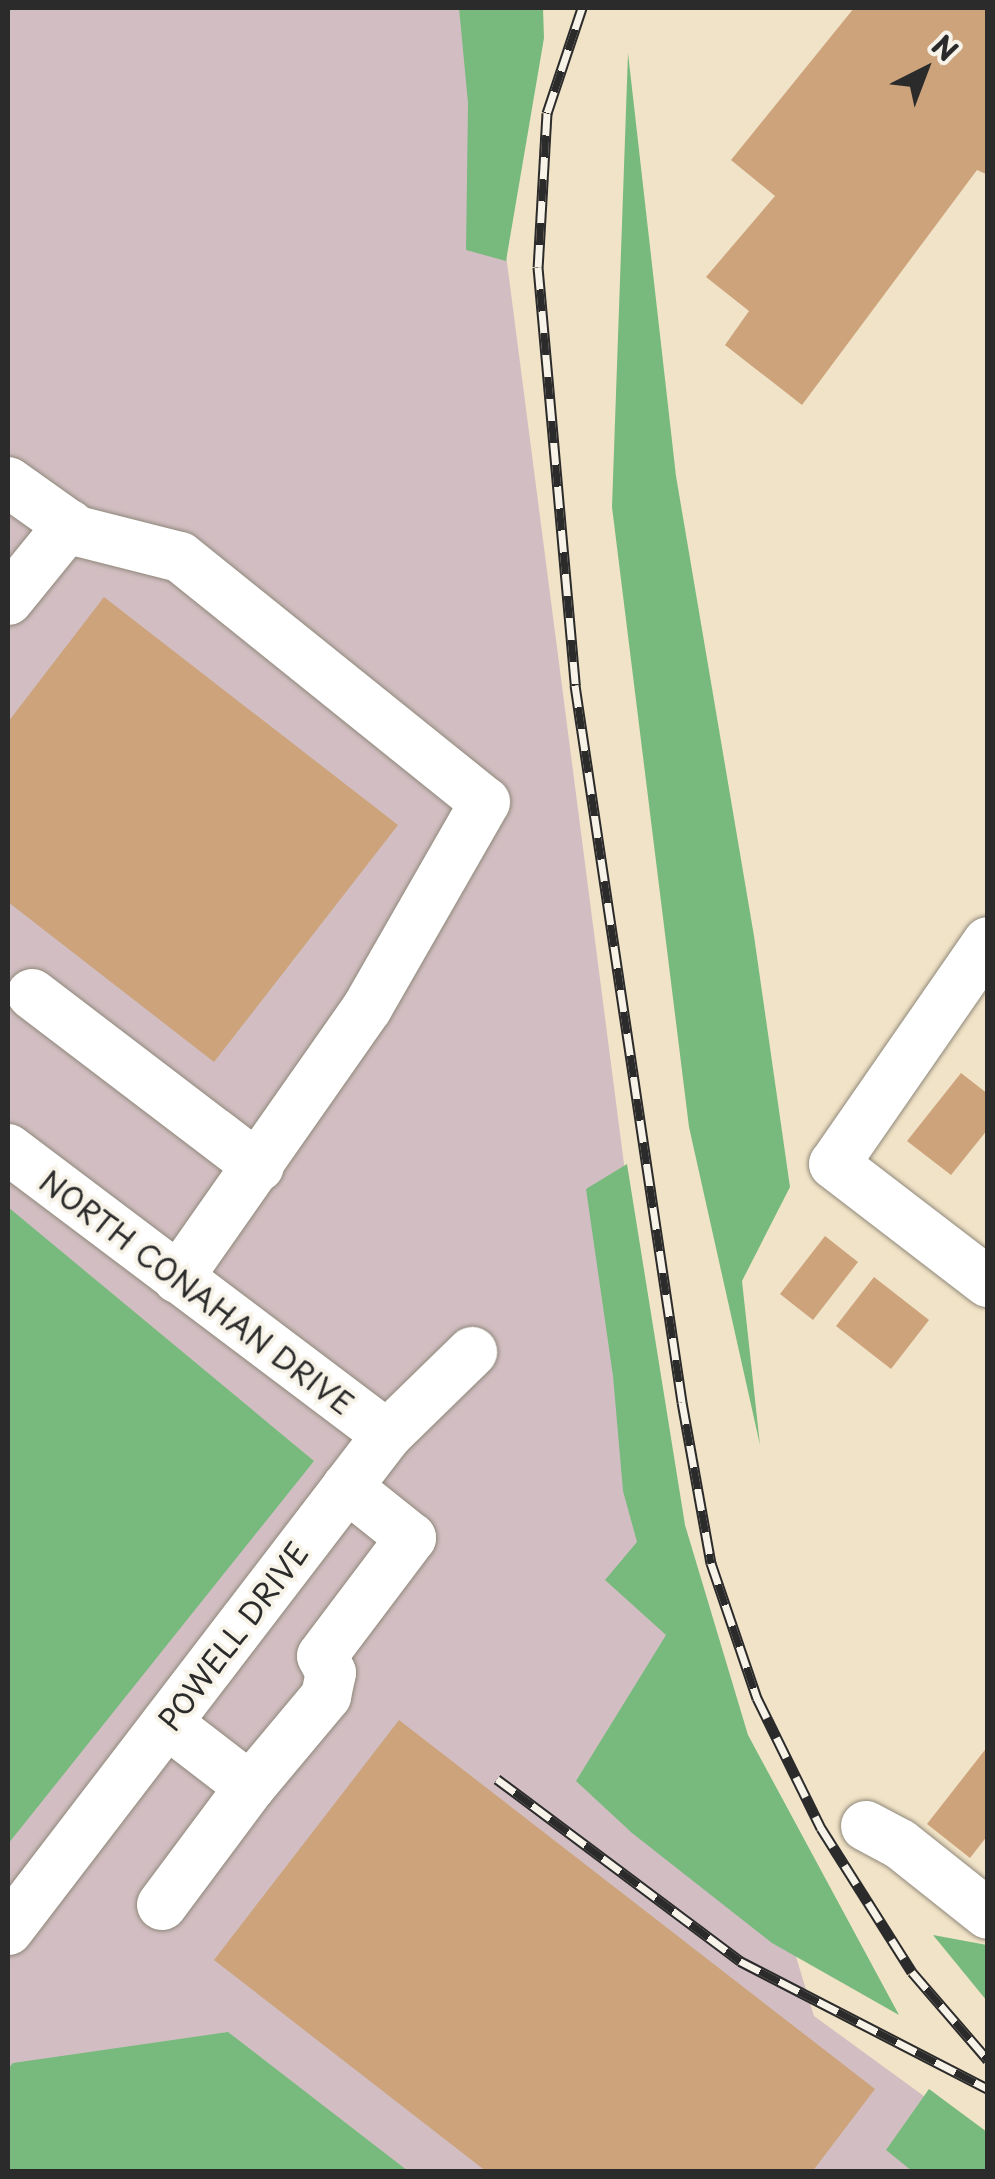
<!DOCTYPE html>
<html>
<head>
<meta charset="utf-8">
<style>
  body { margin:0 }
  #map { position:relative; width:995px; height:2179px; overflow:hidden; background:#f1e3c7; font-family:"Playpen Sans",sans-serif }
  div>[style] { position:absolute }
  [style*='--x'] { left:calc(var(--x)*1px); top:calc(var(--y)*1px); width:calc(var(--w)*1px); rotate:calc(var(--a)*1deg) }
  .industrial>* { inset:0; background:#d2bec2 }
  .forest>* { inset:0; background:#78ba7d }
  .building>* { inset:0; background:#cca37b }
  .roads { filter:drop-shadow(0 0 2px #8e8779) drop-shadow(0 0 2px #8e8779) }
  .minor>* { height:50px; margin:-25px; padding:0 25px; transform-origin:25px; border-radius:25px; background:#fff }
  .rail>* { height:11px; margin-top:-5.5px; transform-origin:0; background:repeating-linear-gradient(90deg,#f7f3e8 0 22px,#2b2b2b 0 44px); box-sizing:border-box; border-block:2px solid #2b2b2b }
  span { translate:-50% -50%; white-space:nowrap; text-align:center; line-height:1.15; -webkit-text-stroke:8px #f7f3e8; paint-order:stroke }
  .street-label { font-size:30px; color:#2b2b2b }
  .frame { position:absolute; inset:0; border:10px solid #2b2b2b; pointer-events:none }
  .north { position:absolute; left:875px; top:20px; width:100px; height:100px; -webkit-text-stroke:8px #f7f3e8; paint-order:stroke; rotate:42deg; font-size:28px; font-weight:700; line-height:40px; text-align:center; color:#2b2b2b }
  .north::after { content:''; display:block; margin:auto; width:35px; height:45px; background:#2b2b2b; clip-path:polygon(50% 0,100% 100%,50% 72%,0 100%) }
</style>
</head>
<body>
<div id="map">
  <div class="industrial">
    <div style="clip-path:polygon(8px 8px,474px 8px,675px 1557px,814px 2016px,987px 2142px,987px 2171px,8px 2172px)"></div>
  </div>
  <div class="forest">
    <div style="clip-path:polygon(459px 8px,543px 8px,544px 38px,506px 261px,466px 250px,468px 103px)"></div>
    <div style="clip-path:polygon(628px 53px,676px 476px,754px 936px,790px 1187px,742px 1281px,760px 1445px,689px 1127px,612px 507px)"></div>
    <div style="clip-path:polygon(627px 1164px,685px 1525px,748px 1735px,899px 2015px,772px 1943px,632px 1833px,576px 1781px,666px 1635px,605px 1580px,637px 1542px,623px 1491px,613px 1376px,586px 1189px)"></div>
    <div style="clip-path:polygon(8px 1207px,314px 1461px,8px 1844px)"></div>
    <div style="clip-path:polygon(933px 1935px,987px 1945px,987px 2001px)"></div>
    <div style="clip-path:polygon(228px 2032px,408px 2171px,8px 2171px,8px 2069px,13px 2063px)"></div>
    <div style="clip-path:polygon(929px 2089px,987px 2132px,987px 2171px,912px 2171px,886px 2150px)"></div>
  </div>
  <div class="building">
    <div style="clip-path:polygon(854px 8px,988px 8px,988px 175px,977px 170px,802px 405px,725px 345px,749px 311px,706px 277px,775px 196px,731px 160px)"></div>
    <div style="clip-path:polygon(104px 597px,398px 825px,214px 1062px,8px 902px,8px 722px)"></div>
    <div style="clip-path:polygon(961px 1073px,988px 1094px,988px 1129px,951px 1175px,907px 1141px)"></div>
    <div style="clip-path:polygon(825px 1236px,858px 1262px,813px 1320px,780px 1294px)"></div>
    <div style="clip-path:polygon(874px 1277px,929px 1320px,891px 1369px,836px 1326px)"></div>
    <div style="clip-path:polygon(399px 1720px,875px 2089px,812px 2172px,487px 2172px,214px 1960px)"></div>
    <div style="clip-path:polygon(988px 1746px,988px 1835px,970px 1858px,927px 1824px)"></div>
  </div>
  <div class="roads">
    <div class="minor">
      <div style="--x:8;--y:482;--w:85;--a:35.4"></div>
      <div style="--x:77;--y:531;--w:106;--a:14.2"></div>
      <div style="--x:180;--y:557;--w:391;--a:38.8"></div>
      <div style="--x:485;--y:802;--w:237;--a:119.8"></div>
      <div style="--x:367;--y:1008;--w:330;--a:125"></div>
      <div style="--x:8;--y:600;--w:97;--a:-50.9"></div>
      <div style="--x:988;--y:942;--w:270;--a:124.7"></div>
      <div style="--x:834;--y:1164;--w:194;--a:37.5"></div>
      <div style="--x:32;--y:994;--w:285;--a:37.3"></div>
      <div style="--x:8;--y:1149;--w:475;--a:37"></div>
      <div style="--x:250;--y:1787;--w:119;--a:-50.1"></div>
      <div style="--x:326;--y:1696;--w:24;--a:-78"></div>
      <div style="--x:331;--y:1673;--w:19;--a:-118"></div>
      <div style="--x:322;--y:1656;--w:148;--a:-53"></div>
      <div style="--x:411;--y:1538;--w:82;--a:-141.4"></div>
      <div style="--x:866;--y:1826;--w:38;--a:28"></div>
      <div style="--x:900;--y:1844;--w:112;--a:38.5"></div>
      <div style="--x:162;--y:1905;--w:147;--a:-53.3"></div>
      <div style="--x:250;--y:1787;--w:105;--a:-142.4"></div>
      <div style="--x:8;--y:1930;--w:623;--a:-52.56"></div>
      <div style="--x:387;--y:1435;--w:119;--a:-44.3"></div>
    </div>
  </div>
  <div class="rail">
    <div style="--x:582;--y:8;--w:111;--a:108.4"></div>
    <div style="--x:547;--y:113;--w:154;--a:93.3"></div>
    <div style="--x:538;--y:267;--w:420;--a:84.9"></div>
    <div style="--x:575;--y:685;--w:725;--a:81.51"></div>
    <div style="--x:682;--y:1402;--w:164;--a:79.8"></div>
    <div style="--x:711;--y:1563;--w:143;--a:71.2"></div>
    <div style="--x:757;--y:1698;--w:145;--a:63.8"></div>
    <div style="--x:821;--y:1828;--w:170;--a:57.7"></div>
    <div style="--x:912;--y:1972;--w:116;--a:49.2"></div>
    <div style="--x:497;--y:1779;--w:304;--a:36.8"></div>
    <div style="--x:740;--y:1961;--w:279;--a:27.3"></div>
  </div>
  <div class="street-label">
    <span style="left:197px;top:1292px;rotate:37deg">NORTH CONAHAN DRIVE</span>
    <span style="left:233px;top:1636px;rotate:-53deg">POWELL DRIVE</span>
  </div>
  <div class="frame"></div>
  <div class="north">N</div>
</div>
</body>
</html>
